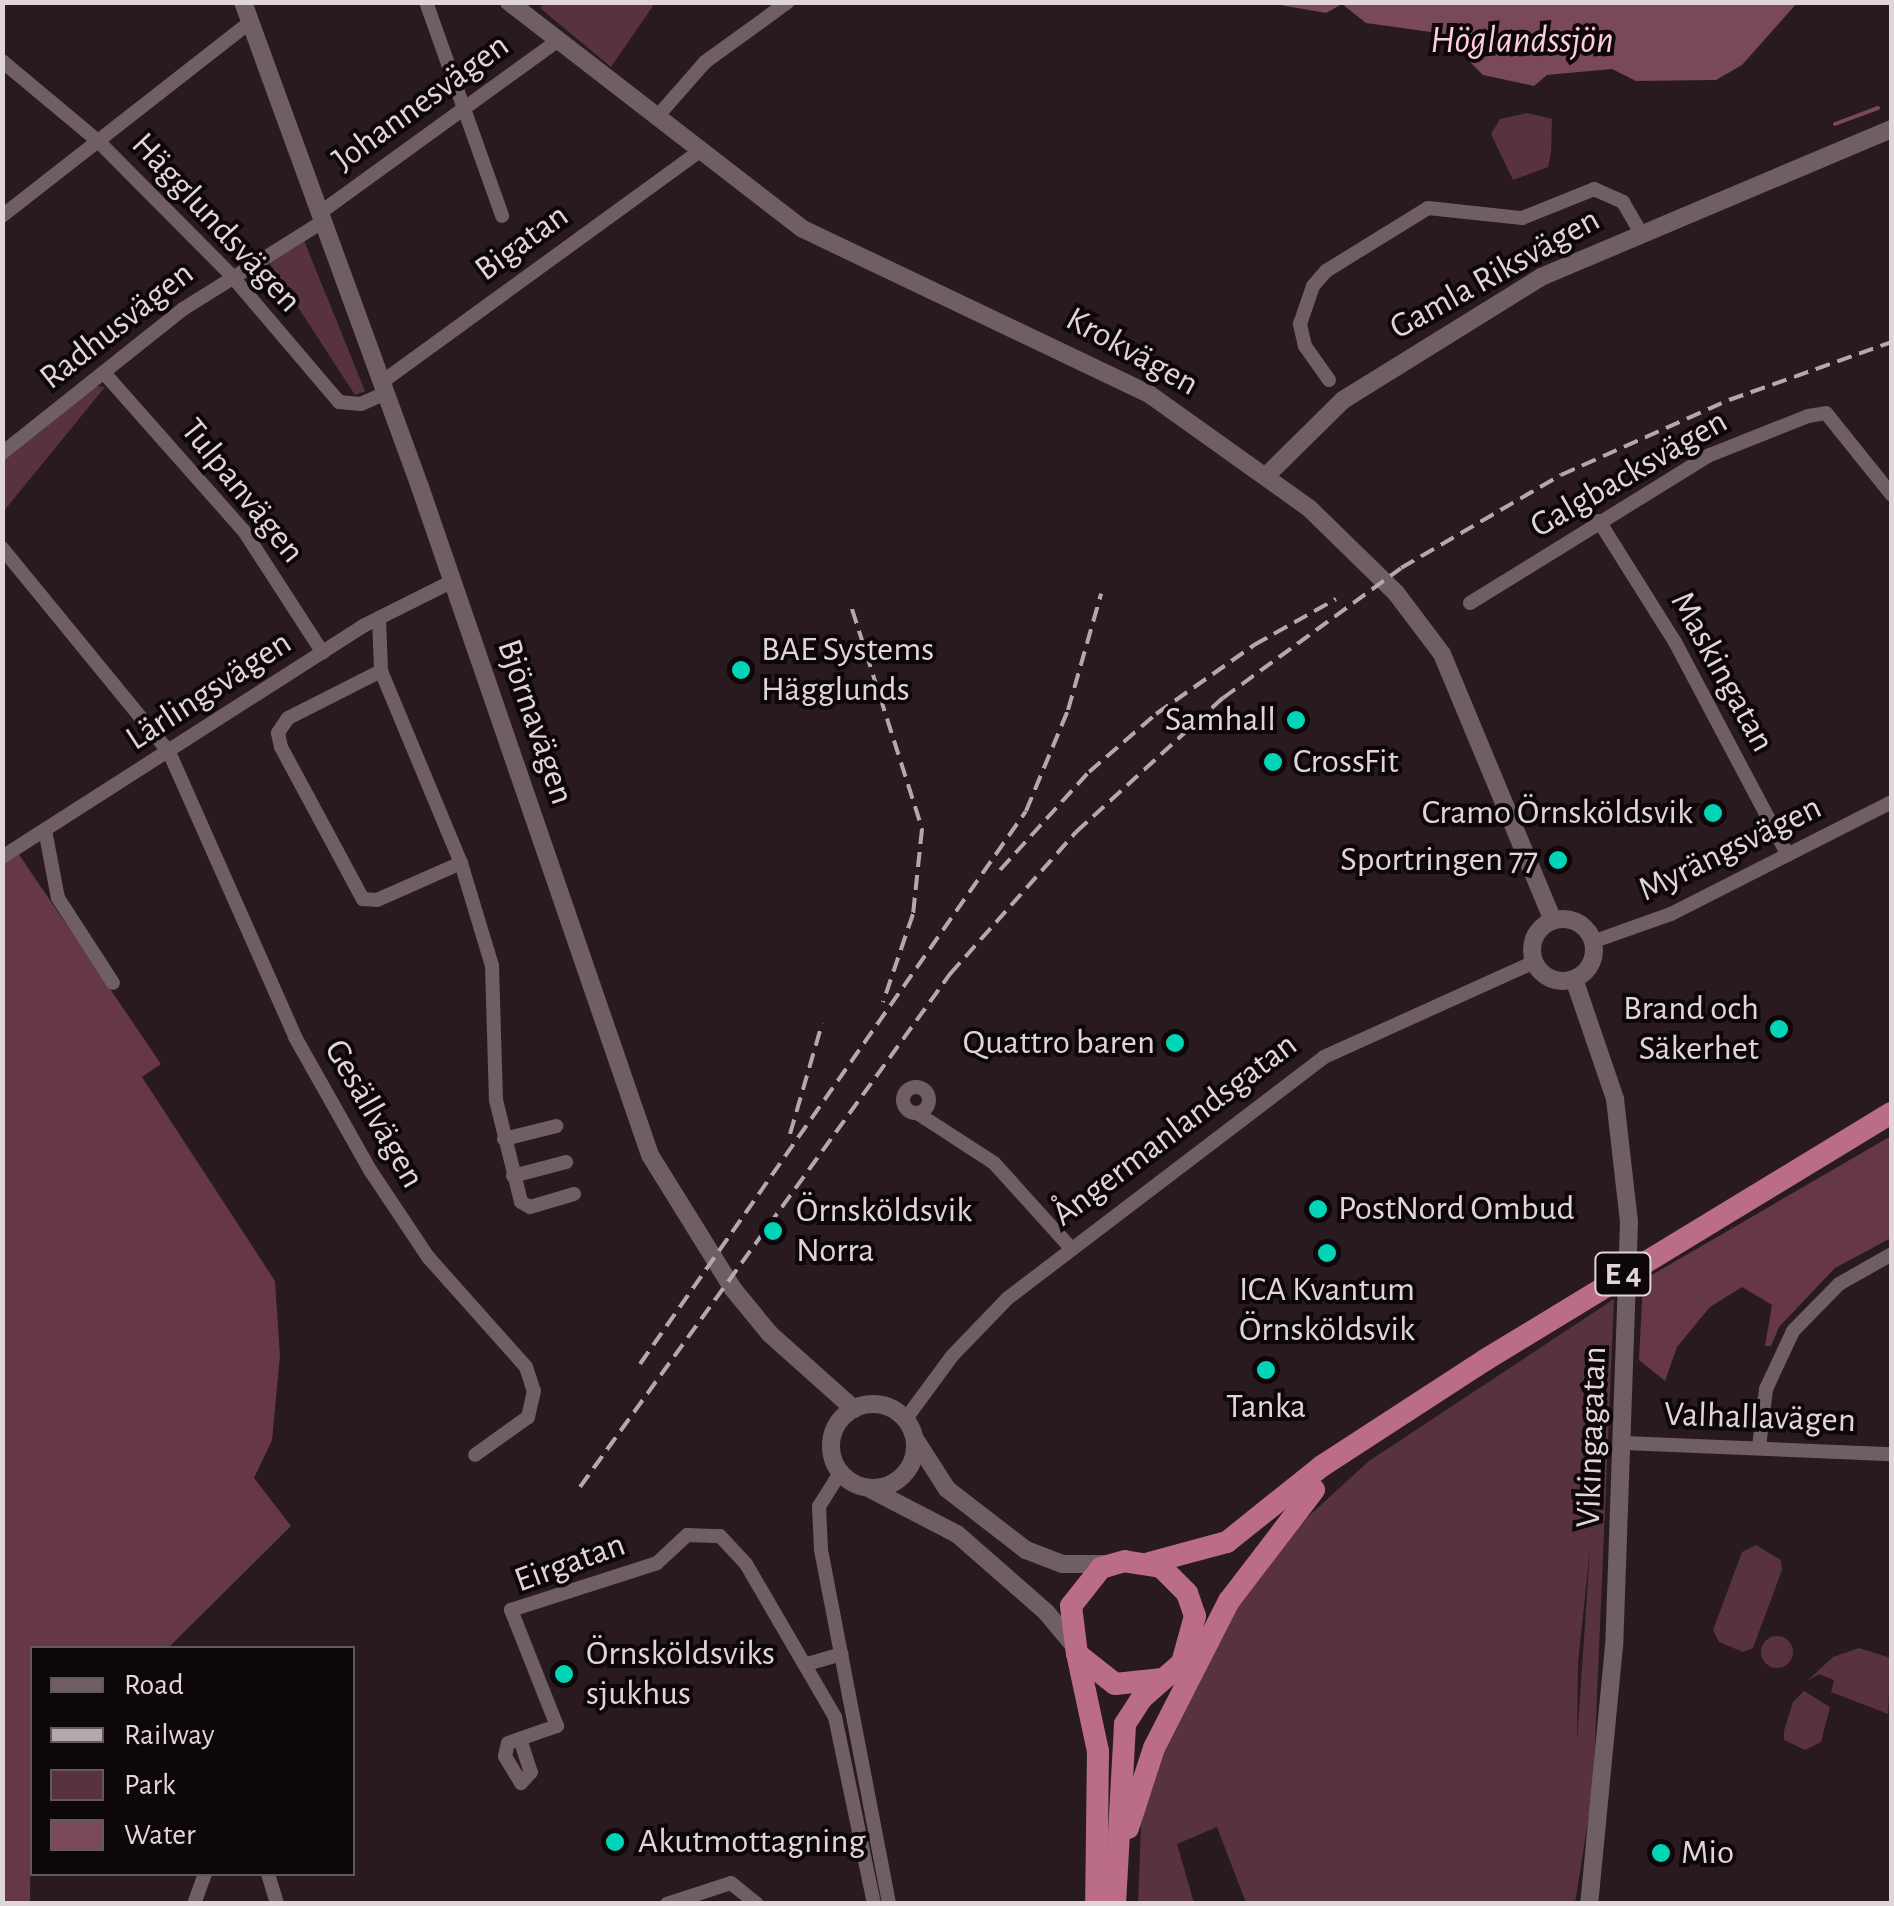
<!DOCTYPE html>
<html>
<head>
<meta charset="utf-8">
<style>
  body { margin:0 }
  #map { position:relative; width:1894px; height:1906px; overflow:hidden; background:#281a1f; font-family:"Alegreya Sans",sans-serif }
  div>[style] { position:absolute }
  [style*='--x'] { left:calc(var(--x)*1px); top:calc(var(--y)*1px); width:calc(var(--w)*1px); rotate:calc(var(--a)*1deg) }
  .green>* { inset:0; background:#583240 }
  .round { border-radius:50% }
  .forest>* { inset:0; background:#653747 }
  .water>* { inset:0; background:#794859 }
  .stream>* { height:4px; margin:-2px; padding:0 2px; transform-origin:2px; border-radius:2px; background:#794859 }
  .minor>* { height:14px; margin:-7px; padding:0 7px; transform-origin:7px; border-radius:7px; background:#6f5e63 }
  .minor>.ring { margin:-7px; padding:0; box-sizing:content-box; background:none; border:14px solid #6f5e63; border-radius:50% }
  .tertiary>* { height:18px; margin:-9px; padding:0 9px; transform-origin:9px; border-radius:9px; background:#6f5e63 }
  .tertiary>.ring { margin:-9px; padding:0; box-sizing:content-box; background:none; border:18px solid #6f5e63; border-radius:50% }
  .secondary>* { height:18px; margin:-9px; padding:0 9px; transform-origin:9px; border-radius:9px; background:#6f5e63 }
  .secondary>.ring { margin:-9px; padding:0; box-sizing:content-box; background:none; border:18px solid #6f5e63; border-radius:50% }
  .trunk>* { height:22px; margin:-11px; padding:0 11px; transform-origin:11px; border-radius:11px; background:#bb6c88 }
  .rail>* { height:4px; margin-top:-2px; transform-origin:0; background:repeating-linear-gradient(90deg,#b3a8ab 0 15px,transparent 0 23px) }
  .dots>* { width:28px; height:28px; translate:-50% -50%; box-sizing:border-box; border:5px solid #0d0709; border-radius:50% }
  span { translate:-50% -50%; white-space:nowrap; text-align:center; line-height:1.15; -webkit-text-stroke:8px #0d0709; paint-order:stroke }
  .shield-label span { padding:2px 8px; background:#0d0709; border:2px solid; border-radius:8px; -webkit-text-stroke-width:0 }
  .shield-label { font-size:32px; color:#e0d6d9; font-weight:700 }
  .street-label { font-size:35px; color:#e0d6d9 }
  .poi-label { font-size:35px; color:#e0d6d9 }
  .left { translate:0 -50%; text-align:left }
  .right { translate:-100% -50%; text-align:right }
  .water-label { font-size:38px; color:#feccdc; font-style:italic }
  .frame { position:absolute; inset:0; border:5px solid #e0d6d9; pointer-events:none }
  .legend { position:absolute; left:30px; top:1646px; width:325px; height:230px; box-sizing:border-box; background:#0d0709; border:2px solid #615a5c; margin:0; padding:12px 18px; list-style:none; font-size:30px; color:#e0d6d9 }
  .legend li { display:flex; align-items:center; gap:20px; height:50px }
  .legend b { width:50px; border:2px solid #615a5c }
</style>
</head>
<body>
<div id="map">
  <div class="green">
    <div style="clip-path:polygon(545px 3px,545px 2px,655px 3px,611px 67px,540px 8px)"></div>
    <div style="clip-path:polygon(1527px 113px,1552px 119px,1551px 153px,1548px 167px,1513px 180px,1491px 134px,1500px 119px)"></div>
    <div style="clip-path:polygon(303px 238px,365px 391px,355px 395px,266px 258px)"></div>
    <div style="clip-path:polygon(96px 386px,105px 387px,3px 512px,3px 458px)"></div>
    <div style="clip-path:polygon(evenodd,1614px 1299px,1593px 1790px,1575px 1903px,1246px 1903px,1217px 1827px,1177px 1844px,1194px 1903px,1138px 1904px,1142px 1802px,1196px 1650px,1289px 1534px,1369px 1461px,1614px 1299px,1590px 1549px,1590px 1550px,1577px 1741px,1578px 1663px,1590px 1549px)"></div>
    <div style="clip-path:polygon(1756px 1545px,1781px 1560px,1782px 1570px,1753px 1648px,1743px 1652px,1719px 1642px,1713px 1630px,1742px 1552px)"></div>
    <div class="round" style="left:1761px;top:1636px;width:32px;height:32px"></div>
    <div style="clip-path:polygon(1859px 1648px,1891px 1658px,1888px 1714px,1831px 1692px,1834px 1680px,1819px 1674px,1807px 1681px,1833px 1657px)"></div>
    <div style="clip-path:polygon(1804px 1691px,1830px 1707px,1821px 1742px,1805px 1750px,1784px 1740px,1784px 1731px,1793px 1702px)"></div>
  </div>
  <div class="forest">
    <div style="clip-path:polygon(18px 853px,161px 1064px,142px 1077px,275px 1281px,280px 1356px,272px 1440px,254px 1478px,291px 1526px,168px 1648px,32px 1648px,30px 1903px,3px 1904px,2px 863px)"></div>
    <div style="clip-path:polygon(1891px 1136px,1891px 1238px,1835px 1268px,1779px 1327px,1771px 1346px,1765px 1346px,1772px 1305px,1742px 1287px,1710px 1307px,1677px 1347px,1665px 1381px,1639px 1360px,1643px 1280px)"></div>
  </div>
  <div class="water">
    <div style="clip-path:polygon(1269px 3px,1797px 3px,1742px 65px,1716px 80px,1636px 81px,1612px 69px,1547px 75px,1534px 86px,1483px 75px,1469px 61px,1472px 45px,1452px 35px,1366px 23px,1342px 4px,1326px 13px)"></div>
  </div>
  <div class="stream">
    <div style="--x:1835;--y:124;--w:46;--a:-20.4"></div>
  </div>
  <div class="minor">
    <div style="--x:426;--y:2;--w:227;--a:70.4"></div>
    <div style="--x:2;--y:61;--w:125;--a:39.8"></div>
    <div style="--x:98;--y:141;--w:189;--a:45.2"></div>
    <div style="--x:231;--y:275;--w:167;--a:49.6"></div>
    <div style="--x:339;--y:402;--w:22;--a:5"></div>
    <div style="--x:361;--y:404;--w:27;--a:-24"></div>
    <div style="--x:656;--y:118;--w:74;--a:-48.8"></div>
    <div style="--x:705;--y:62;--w:102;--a:-35.9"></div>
    <div style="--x:321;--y:212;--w:291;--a:-35.9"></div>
    <div style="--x:2;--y:216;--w:315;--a:-38"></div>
    <div style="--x:105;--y:374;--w:210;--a:48.5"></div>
    <div style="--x:244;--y:531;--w:145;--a:57.1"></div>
    <div style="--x:1329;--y:380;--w:42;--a:-125.2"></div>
    <div style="--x:1305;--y:346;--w:23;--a:-103"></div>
    <div style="--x:1300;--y:324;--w:40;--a:-71.1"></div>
    <div style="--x:1313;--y:286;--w:20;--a:-49"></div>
    <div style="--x:1326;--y:271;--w:120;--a:-31.7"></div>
    <div style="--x:1428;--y:208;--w:95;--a:6.1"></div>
    <div style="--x:1522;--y:218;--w:78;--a:-21.9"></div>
    <div style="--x:1594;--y:189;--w:32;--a:24"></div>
    <div style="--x:1623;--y:202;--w:34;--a:60"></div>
    <div style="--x:382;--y:382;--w:391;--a:-36"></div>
    <div style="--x:2;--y:453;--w:231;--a:-38.5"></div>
    <div style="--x:183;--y:309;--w:166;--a:-32"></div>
    <div style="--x:1599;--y:521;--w:143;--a:57.9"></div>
    <div style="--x:1675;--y:642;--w:241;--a:62.1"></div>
    <div style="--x:2;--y:548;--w:264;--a:50.7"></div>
    <div style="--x:169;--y:752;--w:312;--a:66.1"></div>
    <div style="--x:295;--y:1037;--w:153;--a:60.6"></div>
    <div style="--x:370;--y:1170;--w:105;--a:56.3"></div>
    <div style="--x:428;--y:1257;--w:147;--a:48.3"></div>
    <div style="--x:526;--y:1367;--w:25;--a:72"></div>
    <div style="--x:534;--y:1391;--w:27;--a:103"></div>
    <div style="--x:528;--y:1417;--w:65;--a:144.4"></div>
    <div style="--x:1470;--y:603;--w:282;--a:-31.7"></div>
    <div style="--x:1710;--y:455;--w:105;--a:-21.7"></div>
    <div style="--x:1808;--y:416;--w:18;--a:-9"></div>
    <div style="--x:1826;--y:413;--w:105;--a:51.2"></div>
    <div style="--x:379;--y:618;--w:53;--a:87.8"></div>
    <div style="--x:381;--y:671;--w:208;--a:67.4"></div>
    <div style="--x:461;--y:863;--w:108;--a:73.2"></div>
    <div style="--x:492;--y:966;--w:134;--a:88.3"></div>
    <div style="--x:496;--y:1100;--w:105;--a:76.2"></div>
    <div style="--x:521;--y:1202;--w:10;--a:29"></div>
    <div style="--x:530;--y:1207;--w:46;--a:-16.5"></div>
    <div style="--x:381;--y:671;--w:104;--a:153.2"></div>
    <div style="--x:288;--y:718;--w:18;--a:124"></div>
    <div style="--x:278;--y:733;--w:14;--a:78"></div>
    <div style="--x:281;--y:747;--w:173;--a:61.7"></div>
    <div style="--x:363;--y:899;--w:14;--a:4"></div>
    <div style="--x:377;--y:900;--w:92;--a:-23.8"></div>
    <div style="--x:45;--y:830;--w:69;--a:79.2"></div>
    <div style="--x:58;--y:898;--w:101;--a:57.1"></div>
    <div style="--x:2;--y:857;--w:429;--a:-32.6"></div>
    <div style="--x:363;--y:626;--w:98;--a:-26.6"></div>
    <div style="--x:1592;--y:942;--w:84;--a:-19.5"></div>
    <div style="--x:1671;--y:914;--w:248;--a:-26.9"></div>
    <div class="ring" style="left:903px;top:1087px;width:12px;height:12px"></div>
    <div style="--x:917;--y:1113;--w:92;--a:33"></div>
    <div style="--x:994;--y:1163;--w:112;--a:47.9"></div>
    <div style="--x:504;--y:1139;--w:54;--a:-14"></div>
    <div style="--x:513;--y:1176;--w:55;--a:-14.8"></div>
    <div style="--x:905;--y:1420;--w:79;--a:-53.7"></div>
    <div style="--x:952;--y:1356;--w:81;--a:-46"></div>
    <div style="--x:1008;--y:1298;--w:397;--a:-37.3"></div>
    <div style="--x:1324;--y:1057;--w:230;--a:-24.3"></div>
    <div style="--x:1625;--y:1443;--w:267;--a:2.4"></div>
    <div style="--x:1759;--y:1447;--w:58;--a:-83.1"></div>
    <div style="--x:1766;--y:1389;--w:64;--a:-65"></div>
    <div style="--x:1793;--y:1331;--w:66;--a:-45.6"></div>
    <div style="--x:1839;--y:1284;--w:61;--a:-29.5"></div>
    <div style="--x:840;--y:1473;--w:39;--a:122"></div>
    <div style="--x:819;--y:1506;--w:44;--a:87.4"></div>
    <div style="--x:821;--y:1550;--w:360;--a:79.1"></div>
    <div style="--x:807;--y:1664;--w:36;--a:-16"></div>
    <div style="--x:520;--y:1739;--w:35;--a:72"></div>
    <div style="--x:531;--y:1772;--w:15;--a:132"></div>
    <div style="--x:521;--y:1783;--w:31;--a:-121"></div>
    <div style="--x:505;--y:1756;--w:13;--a:-77"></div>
    <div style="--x:508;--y:1743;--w:52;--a:-19.1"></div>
    <div style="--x:557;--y:1726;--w:125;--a:-111.6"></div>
    <div style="--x:511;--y:1610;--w:153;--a:-17.8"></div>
    <div style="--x:657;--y:1563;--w:41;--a:-43"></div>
    <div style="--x:687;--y:1535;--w:33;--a:2"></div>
    <div style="--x:720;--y:1536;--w:38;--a:47"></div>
    <div style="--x:746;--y:1564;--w:177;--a:59.8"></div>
    <div style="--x:835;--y:1717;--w:191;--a:78.2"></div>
    <div style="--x:268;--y:1874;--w:31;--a:73"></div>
    <div style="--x:194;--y:1904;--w:32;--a:-70"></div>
    <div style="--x:667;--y:1904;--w:67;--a:-18.2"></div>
    <div style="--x:731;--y:1883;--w:33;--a:39"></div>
  </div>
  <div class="tertiary">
    <div style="--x:509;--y:2;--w:371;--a:37.7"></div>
    <div style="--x:803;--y:229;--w:383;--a:25.5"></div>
    <div style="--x:1149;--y:394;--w:196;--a:35.5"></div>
    <div style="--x:1309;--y:508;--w:122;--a:44.3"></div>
    <div style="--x:1396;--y:593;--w:76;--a:53"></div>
    <div style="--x:1442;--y:654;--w:289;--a:67.4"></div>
    <div style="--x:1268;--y:474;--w:105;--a:-44.6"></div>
    <div style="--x:1343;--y:400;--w:233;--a:-31.8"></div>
    <div style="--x:1541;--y:277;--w:381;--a:-22.9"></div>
    <div class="ring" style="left:1532px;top:919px;width:44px;height:44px"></div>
    <div style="--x:1574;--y:979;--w:127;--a:71.1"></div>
    <div style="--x:1615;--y:1099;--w:124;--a:83.5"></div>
    <div style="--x:1629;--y:1222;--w:424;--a:92"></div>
    <div style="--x:1614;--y:1646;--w:259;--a:95.5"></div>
  </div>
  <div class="secondary">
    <div style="--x:243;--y:2;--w:516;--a:69.95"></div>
    <div style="--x:420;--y:487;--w:706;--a:71"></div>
    <div style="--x:650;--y:1155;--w:158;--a:58.2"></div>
    <div style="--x:733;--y:1289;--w:58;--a:50.6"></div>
    <div style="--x:770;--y:1334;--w:113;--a:41.8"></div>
    <div class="ring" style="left:831px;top:1404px;width:66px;height:66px"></div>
    <div style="--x:915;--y:1439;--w:59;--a:57.4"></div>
    <div style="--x:947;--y:1489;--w:100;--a:37.7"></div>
    <div style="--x:1026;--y:1550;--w:39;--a:21"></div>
    <div style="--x:1062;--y:1564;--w:50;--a:0"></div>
    <div style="--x:872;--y:1490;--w:96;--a:27.4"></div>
    <div style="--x:957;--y:1534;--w:118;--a:41.2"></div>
    <div style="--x:1046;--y:1612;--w:40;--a:50"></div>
  </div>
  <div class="trunk">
    <div style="--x:1149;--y:1563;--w:81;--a:-15.1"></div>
    <div style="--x:1227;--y:1542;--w:122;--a:-38.7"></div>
    <div style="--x:1322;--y:1466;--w:194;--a:-33"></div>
    <div style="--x:1485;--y:1360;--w:476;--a:-31.3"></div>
    <div style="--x:1078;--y:1658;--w:95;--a:77.9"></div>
    <div style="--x:1098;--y:1751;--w:153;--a:90.7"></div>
    <div style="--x:1128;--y:1828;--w:84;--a:-72"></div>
    <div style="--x:1154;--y:1748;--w:165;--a:-63"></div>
    <div style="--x:1229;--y:1601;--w:140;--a:-52.6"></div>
    <div style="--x:1115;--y:1904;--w:180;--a:-86.8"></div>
    <div style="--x:1125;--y:1724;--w:31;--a:-57"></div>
    <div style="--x:1142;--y:1698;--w:53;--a:-41.2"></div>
    <div style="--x:1182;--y:1663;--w:49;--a:-74.5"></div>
    <div style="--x:1195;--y:1616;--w:24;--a:-109"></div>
    <div style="--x:1187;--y:1593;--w:37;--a:-135"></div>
    <div style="--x:1161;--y:1567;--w:36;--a:-171"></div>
    <div style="--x:1125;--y:1561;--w:25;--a:164"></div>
    <div style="--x:1101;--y:1568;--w:48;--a:128.3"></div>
    <div style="--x:1071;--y:1606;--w:48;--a:82.9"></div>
    <div style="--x:1077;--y:1654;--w:48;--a:38.3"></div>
    <div style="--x:1115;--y:1684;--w:48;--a:-5.9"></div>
  </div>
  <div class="rail">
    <div style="--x:852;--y:609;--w:231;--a:72.3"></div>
    <div style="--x:922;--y:829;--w:85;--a:96"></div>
    <div style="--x:913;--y:914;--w:93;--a:108.8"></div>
    <div style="--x:1000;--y:870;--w:132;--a:-47.8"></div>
    <div style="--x:1089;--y:772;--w:89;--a:-40.9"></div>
    <div style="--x:1156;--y:714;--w:120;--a:-35.1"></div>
    <div style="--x:1254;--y:645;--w:94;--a:-29.3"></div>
    <div style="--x:790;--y:1134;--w:115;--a:-73.8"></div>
    <div style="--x:640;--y:1364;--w:674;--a:-55.08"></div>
    <div style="--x:1026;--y:811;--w:109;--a:-67.4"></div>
    <div style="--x:1068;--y:710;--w:121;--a:-74.1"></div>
    <div style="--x:580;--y:1487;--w:633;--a:-54.2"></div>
    <div style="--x:950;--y:974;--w:190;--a:-48.4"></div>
    <div style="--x:1076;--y:832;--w:199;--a:-42.4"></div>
    <div style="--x:1223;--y:698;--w:220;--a:-36.1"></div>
    <div style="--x:1401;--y:568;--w:185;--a:-30.2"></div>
    <div style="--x:1561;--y:475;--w:184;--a:-24.1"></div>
    <div style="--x:1729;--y:400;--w:173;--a:-19.6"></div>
  </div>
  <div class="dots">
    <div style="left:741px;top:670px;background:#00d5b7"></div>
    <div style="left:1296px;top:720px;background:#00d5b7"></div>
    <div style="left:1273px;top:762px;background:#00d5b7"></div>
    <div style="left:1713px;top:813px;background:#00d5b7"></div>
    <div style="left:1558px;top:860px;background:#00d5b7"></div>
    <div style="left:1779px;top:1029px;background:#00d5b7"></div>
    <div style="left:1175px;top:1043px;background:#00d5b7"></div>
    <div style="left:1318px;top:1209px;background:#00d5b7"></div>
    <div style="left:773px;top:1231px;background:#00d5b7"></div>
    <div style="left:1327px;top:1253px;background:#00d5b7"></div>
    <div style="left:1266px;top:1370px;background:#00d5b7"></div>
    <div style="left:564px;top:1674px;background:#00d5b7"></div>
    <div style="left:615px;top:1842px;background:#00d5b7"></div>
    <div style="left:1661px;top:1853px;background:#00d5b7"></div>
  </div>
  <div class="shield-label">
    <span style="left:1623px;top:1274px">E 4</span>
  </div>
  <div class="street-label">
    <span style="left:421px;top:103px;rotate:-36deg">Johannesvägen</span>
    <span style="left:216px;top:223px;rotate:47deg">Hägglundsvägen</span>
    <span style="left:522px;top:243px;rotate:-36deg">Bigatan</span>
    <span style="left:1495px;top:274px;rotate:-29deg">Gamla Riksvägen</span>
    <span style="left:117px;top:326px;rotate:-38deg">Radhusvägen</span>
    <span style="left:1132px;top:352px;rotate:29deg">Krokvägen</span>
    <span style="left:1629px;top:474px;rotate:-30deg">Galgbacksvägen</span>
    <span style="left:242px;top:491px;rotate:51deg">Tulpanvägen</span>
    <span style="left:1722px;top:672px;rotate:61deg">Maskingatan</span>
    <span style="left:209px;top:691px;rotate:-33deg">Lärlingsvägen</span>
    <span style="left:535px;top:722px;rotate:71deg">Björnavägen</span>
    <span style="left:1730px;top:849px;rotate:-26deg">Myrängsvägen</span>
    <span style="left:374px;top:1114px;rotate:60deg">Gesällvägen</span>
    <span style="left:1175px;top:1130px;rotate:-37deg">Ångermanlandsgatan</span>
    <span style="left:1760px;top:1418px;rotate:2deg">Valhallavägen</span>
    <span style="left:1592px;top:1437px;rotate:-88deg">Vikingagatan</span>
    <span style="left:570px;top:1563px;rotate:-20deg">Eirgatan</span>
  </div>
  <div class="poi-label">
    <span class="left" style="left:761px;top:670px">BAE Systems<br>Hägglunds</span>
    <span class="right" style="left:1276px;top:720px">Samhall</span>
    <span class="left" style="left:1293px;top:762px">CrossFit</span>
    <span class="right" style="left:1693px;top:813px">Cramo Örnsköldsvik</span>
    <span class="right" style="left:1538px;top:860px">Sportringen 77</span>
    <span class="right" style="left:1759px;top:1029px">Brand och<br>Säkerhet</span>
    <span class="right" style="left:1155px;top:1043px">Quattro baren</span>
    <span class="left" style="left:1338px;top:1209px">PostNord Ombud</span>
    <span class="left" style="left:796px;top:1231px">Örnsköldsvik<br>Norra</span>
    <span style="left:1327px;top:1310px">ICA Kvantum<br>Örnsköldsvik</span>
    <span style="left:1266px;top:1407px">Tanka</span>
    <span class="left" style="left:586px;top:1674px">Örnsköldsviks<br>sjukhus</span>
    <span class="left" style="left:638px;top:1842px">Akutmottagning</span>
    <span class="left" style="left:1681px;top:1853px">Mio</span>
  </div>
  <div class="water-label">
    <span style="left:1522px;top:42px">Höglandssjön</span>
  </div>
  <div class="frame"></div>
  <ul class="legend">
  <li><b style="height:12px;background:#6f5e63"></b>Road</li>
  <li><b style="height:12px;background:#b3a8ab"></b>Railway</li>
  <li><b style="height:28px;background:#583240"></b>Park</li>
  <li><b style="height:28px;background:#794859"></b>Water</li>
  </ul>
</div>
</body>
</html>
